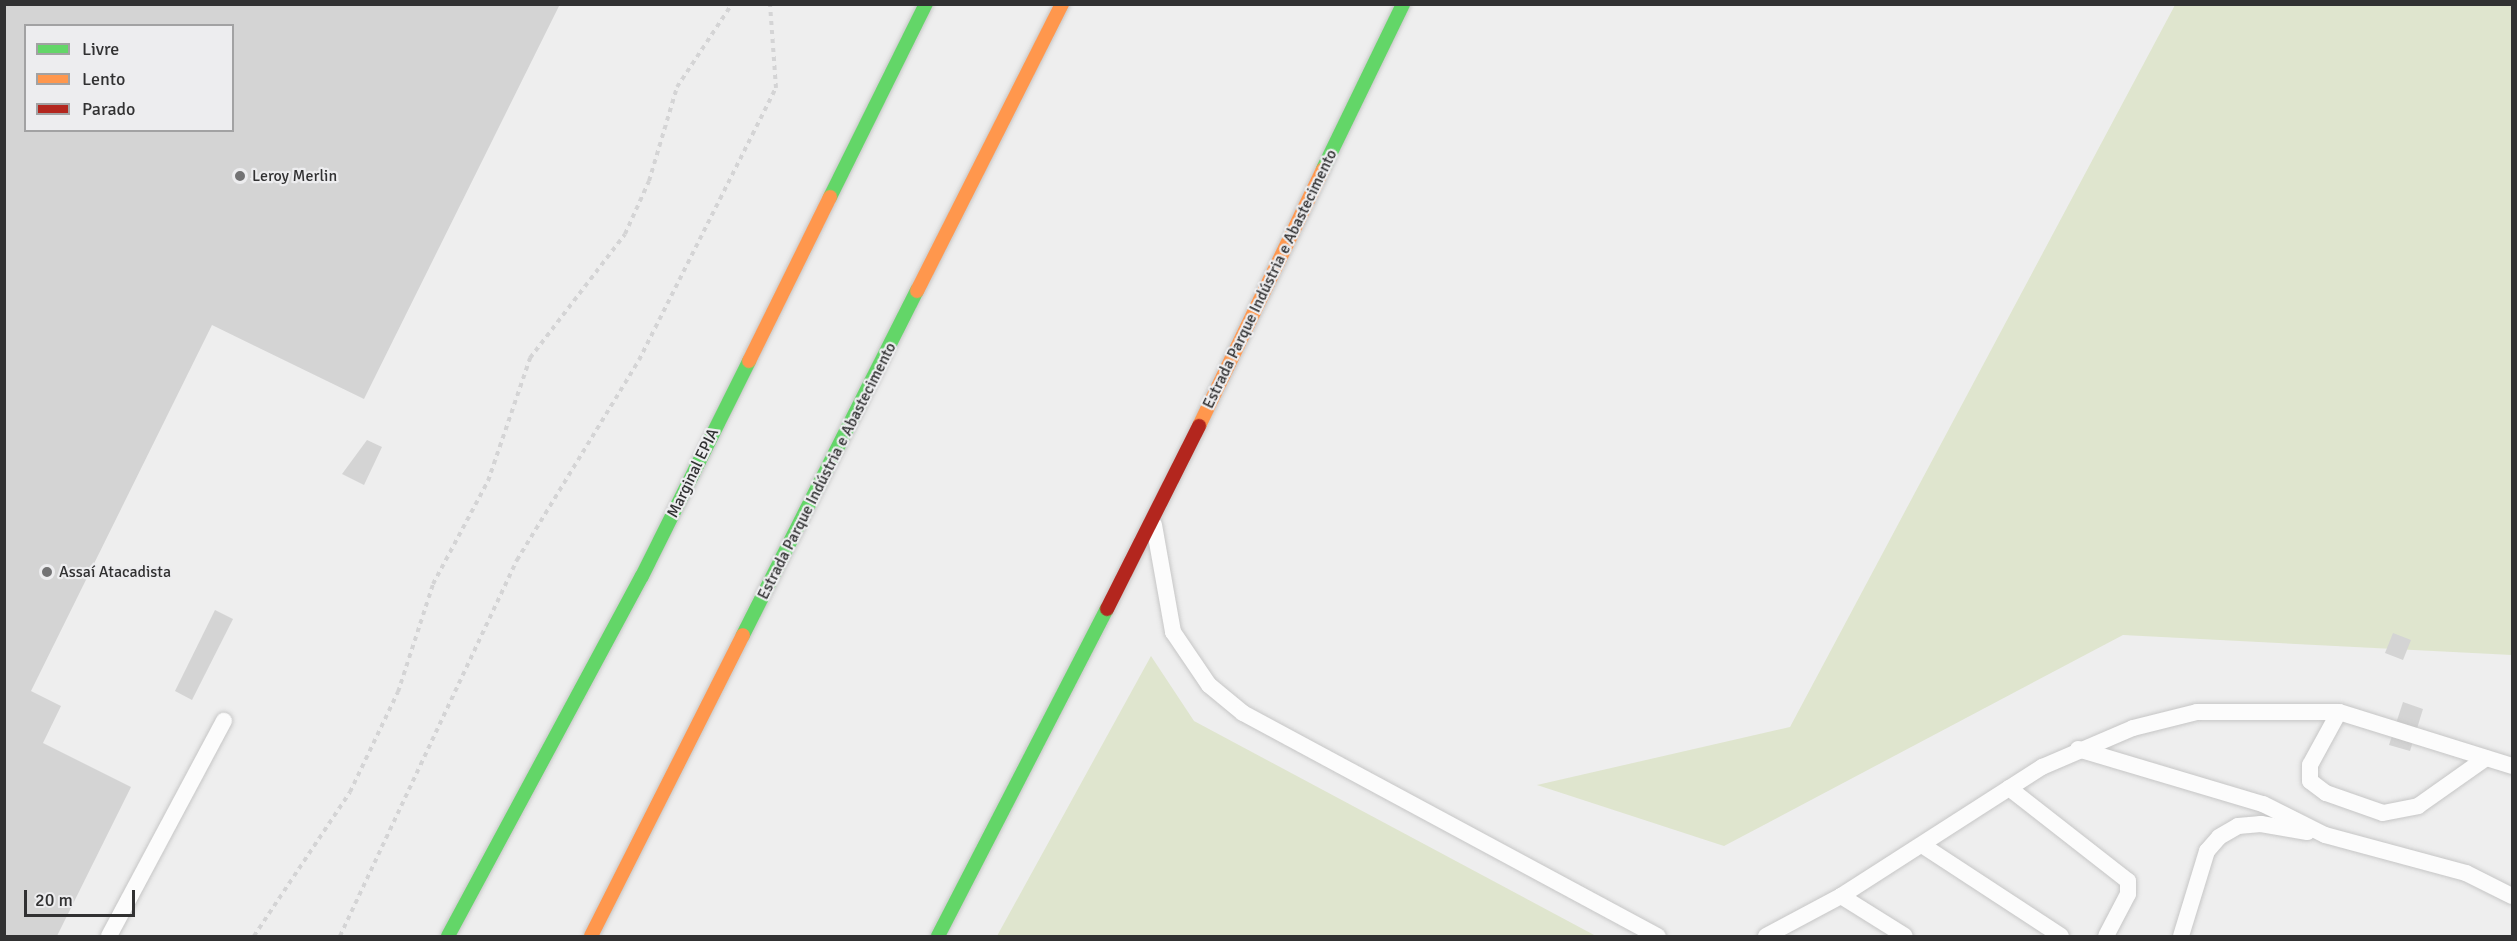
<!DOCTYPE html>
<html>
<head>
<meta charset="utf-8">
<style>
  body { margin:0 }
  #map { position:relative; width:2517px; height:941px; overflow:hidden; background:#eee; font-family:Signika,sans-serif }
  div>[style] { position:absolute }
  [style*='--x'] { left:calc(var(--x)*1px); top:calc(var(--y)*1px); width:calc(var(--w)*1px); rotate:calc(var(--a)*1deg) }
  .green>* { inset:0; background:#dfe5ce }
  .building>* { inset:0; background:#d4d4d4 }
  .path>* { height:4px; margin-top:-2px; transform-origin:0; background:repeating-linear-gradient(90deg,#d4d4d5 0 4.5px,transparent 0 9px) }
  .roads { filter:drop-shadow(0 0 2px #c6c6c6) drop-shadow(0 0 2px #c6c6c6) }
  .lane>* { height:16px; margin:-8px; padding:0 8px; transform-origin:8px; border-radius:8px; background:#fcfcfc }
  .fast>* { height:14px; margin:-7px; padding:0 7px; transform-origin:7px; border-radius:7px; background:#63d668 }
  .slow>* { height:14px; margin:-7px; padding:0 7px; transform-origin:7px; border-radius:7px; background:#ff974d }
  .jam>* { height:14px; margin:-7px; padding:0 7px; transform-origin:7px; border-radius:7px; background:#b3261e }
  .dots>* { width:16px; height:16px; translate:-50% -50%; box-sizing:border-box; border:3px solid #ededef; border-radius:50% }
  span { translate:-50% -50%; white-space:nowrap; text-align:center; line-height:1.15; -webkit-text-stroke:4.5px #ededef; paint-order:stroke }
  .poi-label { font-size:16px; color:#313132 }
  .left { translate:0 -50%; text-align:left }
  .street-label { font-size:16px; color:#313132 }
  .frame { position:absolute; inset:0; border:6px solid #313132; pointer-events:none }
  .legend { position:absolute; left:24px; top:24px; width:210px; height:108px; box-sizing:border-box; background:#ededef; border:2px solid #a2a2a3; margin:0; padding:8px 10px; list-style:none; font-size:18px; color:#313132 }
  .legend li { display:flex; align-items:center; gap:12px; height:30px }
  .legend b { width:30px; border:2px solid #a2a2a3 }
  .scale { position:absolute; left:24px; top:890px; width:111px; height:27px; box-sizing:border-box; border:3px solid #313132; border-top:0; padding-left:8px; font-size:18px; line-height:21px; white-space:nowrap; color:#313132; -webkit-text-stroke:4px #ededef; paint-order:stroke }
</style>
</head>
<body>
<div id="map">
  <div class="green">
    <div style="clip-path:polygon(2175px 5px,2512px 5px,2512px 655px,2123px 635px,1724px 846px,1537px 785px,1790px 727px)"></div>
    <div style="clip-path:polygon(1151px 656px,1194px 721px,1596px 936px,997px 936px)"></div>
  </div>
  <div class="building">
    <div style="clip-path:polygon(evenodd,4px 4px,560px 4px,364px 399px,212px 325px,31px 691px,61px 706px,43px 743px,131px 787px,57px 936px,4px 936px,4px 4px,26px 26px,232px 26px,232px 130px,26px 130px,26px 26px)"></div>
    <div style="clip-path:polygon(367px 440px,382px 447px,364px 485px,342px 474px)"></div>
    <div style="clip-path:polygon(215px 610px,233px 619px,192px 700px,175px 691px)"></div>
    <div style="clip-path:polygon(2393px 633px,2411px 640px,2403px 660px,2385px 653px)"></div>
    <div style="clip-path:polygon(2403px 702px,2423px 709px,2410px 751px,2389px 745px)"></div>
  </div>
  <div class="path">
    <div style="--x:254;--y:936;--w:173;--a:-56.3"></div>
    <div style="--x:350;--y:792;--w:111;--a:-64.4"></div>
    <div style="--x:398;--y:692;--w:114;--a:-72"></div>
    <div style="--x:433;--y:584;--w:117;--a:-61.9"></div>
    <div style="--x:488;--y:481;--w:130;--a:-71.1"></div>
    <div style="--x:530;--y:358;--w:156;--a:-52.5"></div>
    <div style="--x:625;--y:234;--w:58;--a:-65.6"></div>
    <div style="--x:649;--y:181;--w:98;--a:-73.4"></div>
    <div style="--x:677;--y:87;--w:100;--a:-56.5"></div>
    <div style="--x:340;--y:936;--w:416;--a:-64.8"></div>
    <div style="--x:517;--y:560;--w:234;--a:-58.6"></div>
    <div style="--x:639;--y:360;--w:305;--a:-63.3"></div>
    <div style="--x:776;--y:88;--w:84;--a:-94.1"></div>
  </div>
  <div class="roads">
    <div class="lane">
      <div style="--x:1154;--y:525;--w:109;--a:79.9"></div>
      <div style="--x:1173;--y:632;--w:64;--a:55.8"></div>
      <div style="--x:1209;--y:685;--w:44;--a:39.5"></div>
      <div style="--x:1243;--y:713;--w:471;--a:28.3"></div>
      <div style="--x:2339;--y:712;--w:60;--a:118.7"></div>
      <div style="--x:2310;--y:765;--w:16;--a:90"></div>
      <div style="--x:2310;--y:781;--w:20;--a:37"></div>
      <div style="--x:2326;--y:793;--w:60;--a:19.3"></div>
      <div style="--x:2383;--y:813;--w:36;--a:-11"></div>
      <div style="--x:2418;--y:806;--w:83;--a:-35.2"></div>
      <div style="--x:2078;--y:749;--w:193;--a:16.6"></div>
      <div style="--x:2263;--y:804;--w:69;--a:26.6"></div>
      <div style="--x:2325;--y:835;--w:146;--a:15.1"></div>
      <div style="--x:2466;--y:873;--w:51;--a:26.6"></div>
      <div style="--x:2009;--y:788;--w:151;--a:38"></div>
      <div style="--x:2128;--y:881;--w:13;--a:90"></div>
      <div style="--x:2128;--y:894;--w:47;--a:117.6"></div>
      <div style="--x:1922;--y:845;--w:166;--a:33.2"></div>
      <div style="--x:1841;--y:896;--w:75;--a:32"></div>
      <div style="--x:109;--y:936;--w:244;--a:-61.9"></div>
      <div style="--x:1766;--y:936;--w:85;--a:-28.1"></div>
      <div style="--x:1841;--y:896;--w:239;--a:-32.7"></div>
      <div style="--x:2042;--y:767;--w:99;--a:-23.2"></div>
      <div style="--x:2133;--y:728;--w:66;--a:-14"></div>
      <div style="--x:2197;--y:712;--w:142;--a:0"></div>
      <div style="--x:2339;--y:712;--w:181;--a:17.3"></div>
      <div style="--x:2181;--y:936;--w:89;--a:-73"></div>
      <div style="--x:2207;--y:851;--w:18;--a:-49"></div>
      <div style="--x:2219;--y:837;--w:22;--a:-30"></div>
      <div style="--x:2238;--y:826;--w:23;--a:-5"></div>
      <div style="--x:2261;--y:824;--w:47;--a:9.9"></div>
    </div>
    <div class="fast">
      <div style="--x:1323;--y:169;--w:183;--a:-64.1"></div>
      <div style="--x:830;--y:197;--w:216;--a:-63.6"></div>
      <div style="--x:743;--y:635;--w:386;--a:-63.2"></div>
      <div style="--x:448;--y:936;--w:409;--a:-61.7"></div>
      <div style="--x:642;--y:576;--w:240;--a:-63.5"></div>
      <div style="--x:938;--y:936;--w:368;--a:-62.7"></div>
    </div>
    <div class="slow">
      <div style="--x:917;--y:291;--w:322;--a:-63.2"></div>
      <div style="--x:749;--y:361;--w:183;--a:-63.7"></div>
      <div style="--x:1199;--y:426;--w:285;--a:-64.2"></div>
      <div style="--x:591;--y:936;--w:337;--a:-63.2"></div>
    </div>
    <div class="jam">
      <div style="--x:1107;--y:609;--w:205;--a:-63.3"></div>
    </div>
  </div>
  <div class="dots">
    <div style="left:240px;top:176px;background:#737374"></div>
    <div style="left:47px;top:572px;background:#737374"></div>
  </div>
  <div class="poi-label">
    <span class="left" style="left:252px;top:176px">Leroy Merlin</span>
    <span class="left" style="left:59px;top:572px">Assaí Atacadista</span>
  </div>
  <div class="street-label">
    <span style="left:1270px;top:279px;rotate:-64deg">Estrada Parque Indústria e Abastecimento</span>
    <span style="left:827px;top:471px;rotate:-63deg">Estrada Parque Indústria e Abastecimento</span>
    <span style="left:693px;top:473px;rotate:-64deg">Marginal EPIA</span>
  </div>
  <div class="frame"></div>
  <ul class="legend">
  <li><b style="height:8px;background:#63d668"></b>Livre</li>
  <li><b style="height:8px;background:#ff974d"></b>Lento</li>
  <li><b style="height:8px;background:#b3261e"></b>Parado</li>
  </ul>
  <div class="scale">20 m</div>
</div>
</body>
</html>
